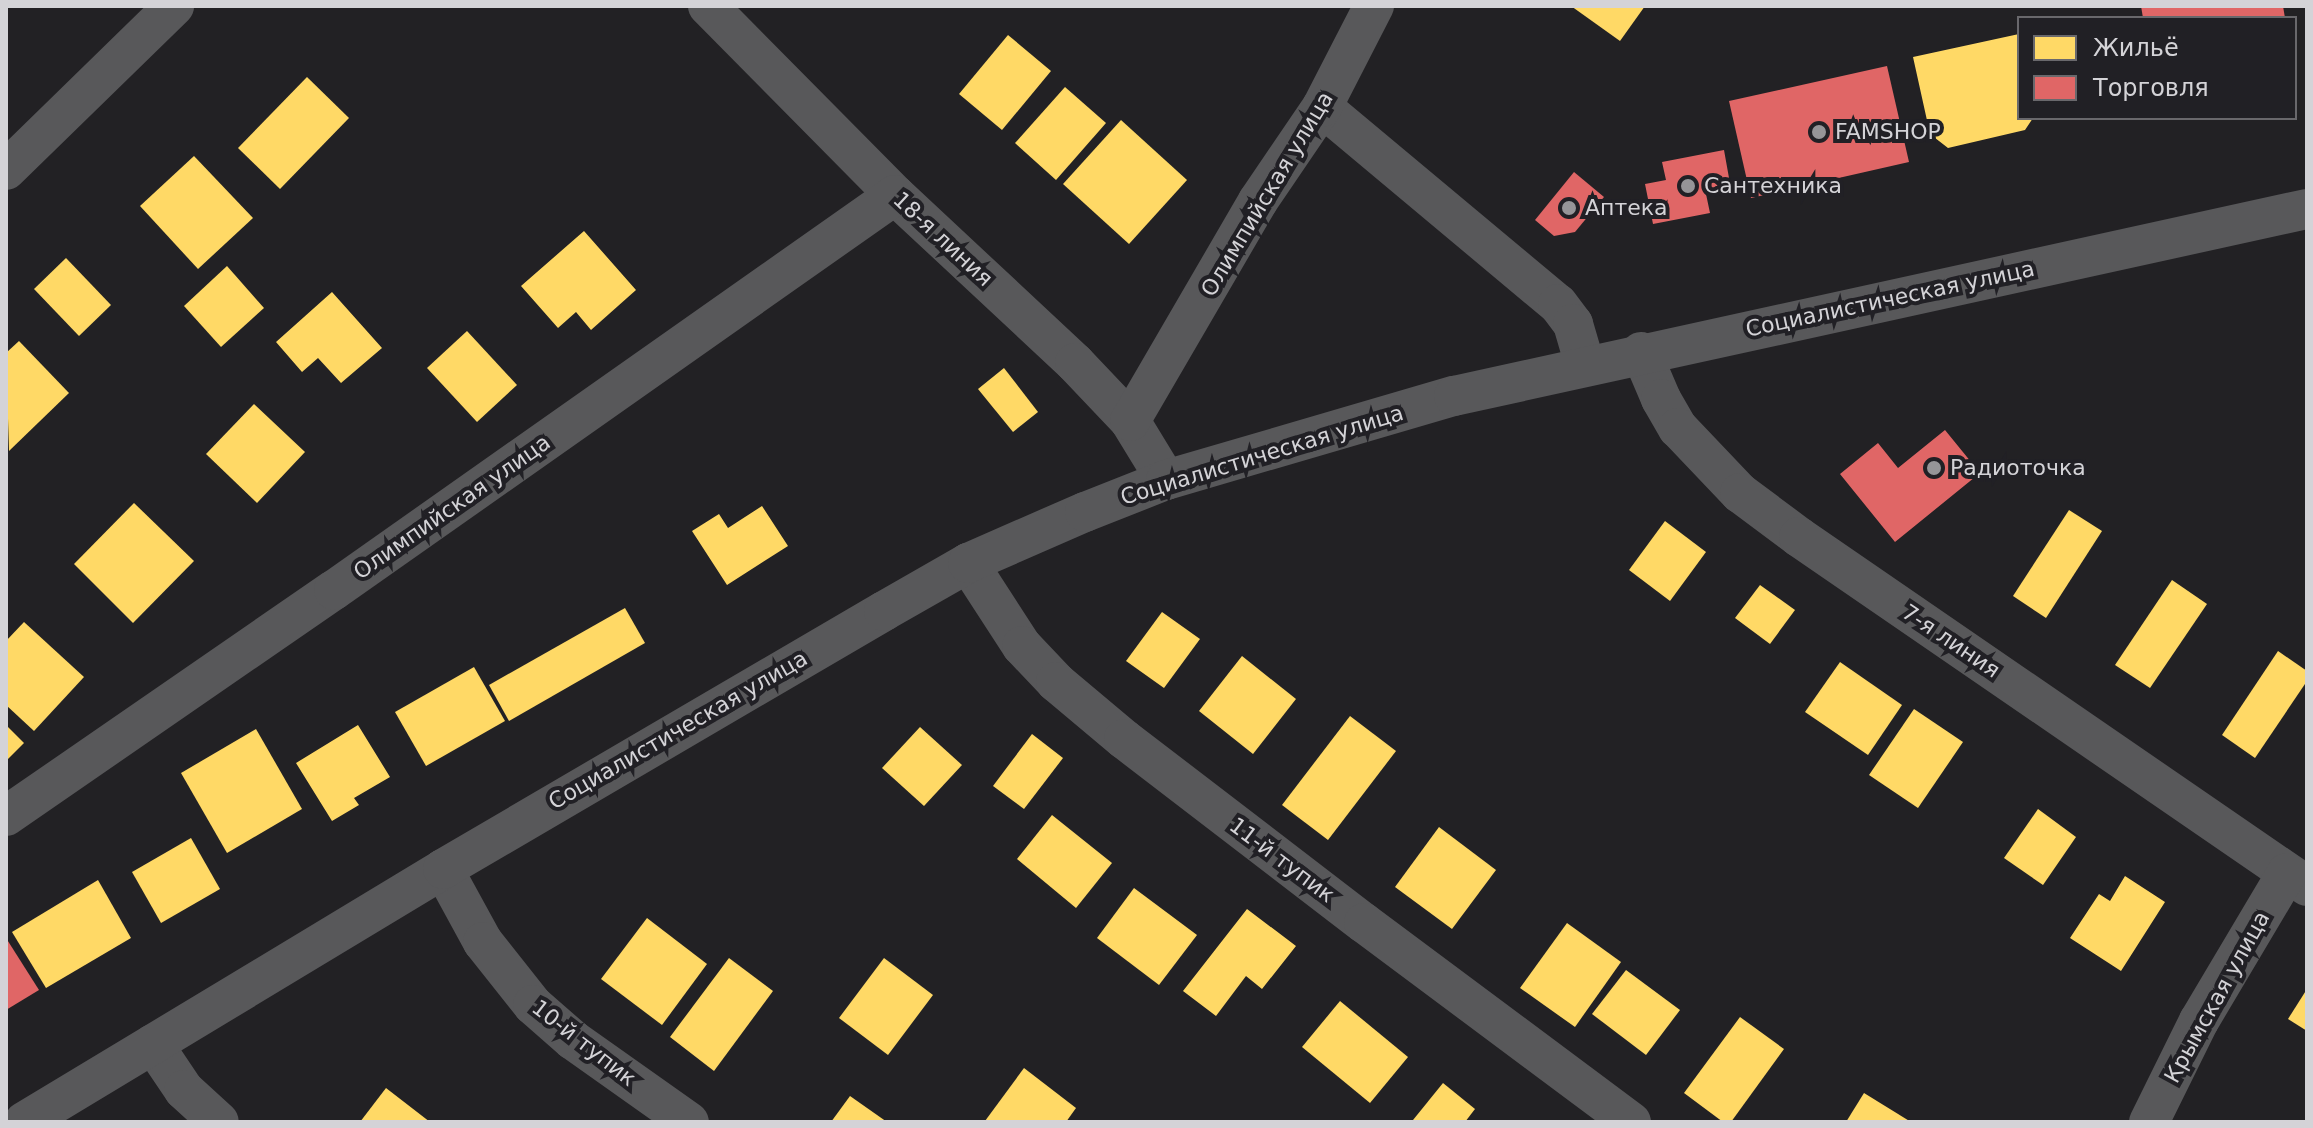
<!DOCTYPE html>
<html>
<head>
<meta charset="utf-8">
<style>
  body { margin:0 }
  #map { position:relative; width:2313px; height:1128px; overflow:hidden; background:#222124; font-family:"DejaVu Sans",sans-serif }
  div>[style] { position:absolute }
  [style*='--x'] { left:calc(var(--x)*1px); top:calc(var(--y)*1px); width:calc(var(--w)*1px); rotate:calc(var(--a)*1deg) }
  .homes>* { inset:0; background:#ffd966 }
  .shops>* { inset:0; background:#e06666 }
  .minor>* { height:40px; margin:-20px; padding:0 20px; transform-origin:20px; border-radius:20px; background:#58585a }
  .dots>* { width:22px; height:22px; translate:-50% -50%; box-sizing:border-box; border:4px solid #212025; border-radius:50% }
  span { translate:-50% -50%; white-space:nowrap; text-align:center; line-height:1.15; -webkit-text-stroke:8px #212025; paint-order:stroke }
  .poi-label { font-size:22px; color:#d4d3d7 }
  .left { translate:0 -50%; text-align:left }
  .street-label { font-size:22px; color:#d4d3d7 }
  .frame { position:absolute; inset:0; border:8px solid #d4d3d7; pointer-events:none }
  .legend { position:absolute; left:2017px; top:16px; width:280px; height:104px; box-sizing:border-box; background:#212025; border:2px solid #69686c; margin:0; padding:10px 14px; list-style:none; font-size:24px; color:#d4d3d7 }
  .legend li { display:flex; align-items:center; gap:16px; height:40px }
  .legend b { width:40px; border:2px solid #69686c }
</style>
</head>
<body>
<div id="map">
  <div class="homes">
    <div style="clip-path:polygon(1571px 6px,1645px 6px,1620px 41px)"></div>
    <div style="clip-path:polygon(2019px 34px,2019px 118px,2033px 118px,2025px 130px,1948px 148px,1930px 134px,1913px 57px)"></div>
    <div style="clip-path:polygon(1008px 35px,1051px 71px,1002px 130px,959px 94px)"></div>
    <div style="clip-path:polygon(307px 77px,349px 118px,280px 189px,238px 148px)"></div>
    <div style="clip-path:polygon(1065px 87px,1106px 123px,1056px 180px,1015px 143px)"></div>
    <div style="clip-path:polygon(1121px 120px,1187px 180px,1129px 244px,1063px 184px)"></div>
    <div style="clip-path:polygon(194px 156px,253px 218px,198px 269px,140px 206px)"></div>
    <div style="clip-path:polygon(584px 231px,636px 290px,591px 330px,576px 312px,558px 328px,521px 286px)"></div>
    <div style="clip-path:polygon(66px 258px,111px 305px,79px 336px,34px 289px)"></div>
    <div style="clip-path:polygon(227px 266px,264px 308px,221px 347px,184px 306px)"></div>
    <div style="clip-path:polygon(332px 292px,382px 348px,341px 383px,318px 358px,302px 372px,276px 342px)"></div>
    <div style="clip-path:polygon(467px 331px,517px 385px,477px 422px,427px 368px)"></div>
    <div style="clip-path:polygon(19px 341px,69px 393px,9px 451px,6px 353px)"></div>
    <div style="clip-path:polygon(1004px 368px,1038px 412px,1013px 432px,978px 389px)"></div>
    <div style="clip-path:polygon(254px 404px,305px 452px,257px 503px,206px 454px)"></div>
    <div style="clip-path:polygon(134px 503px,194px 561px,133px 623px,74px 564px)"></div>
    <div style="clip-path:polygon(762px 506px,788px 546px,727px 585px,692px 531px,719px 514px,728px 528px)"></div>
    <div style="clip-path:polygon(2069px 510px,2102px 531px,2046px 618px,2013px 596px)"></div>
    <div style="clip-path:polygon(1665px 521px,1706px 552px,1670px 601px,1629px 570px)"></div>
    <div style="clip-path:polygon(2172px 580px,2207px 604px,2150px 688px,2115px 665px)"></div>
    <div style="clip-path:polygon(1760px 585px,1795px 610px,1770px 644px,1735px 618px)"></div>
    <div style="clip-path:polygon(625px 608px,645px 643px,509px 721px,489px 685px)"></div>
    <div style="clip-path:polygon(1162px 612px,1200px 639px,1164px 688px,1126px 661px)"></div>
    <div style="clip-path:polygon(24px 622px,84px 677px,34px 731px,6px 705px,6px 641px)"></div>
    <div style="clip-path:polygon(2278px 651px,2307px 671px,2307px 681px,2255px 758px,2222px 735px)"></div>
    <div style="clip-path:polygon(1242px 656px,1296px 699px,1253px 754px,1199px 711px)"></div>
    <div style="clip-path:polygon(1840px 662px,1902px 705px,1868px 755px,1805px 712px)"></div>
    <div style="clip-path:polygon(474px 667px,505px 721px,426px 766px,395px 712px)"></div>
    <div style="clip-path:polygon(1914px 709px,1963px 742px,1918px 808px,1869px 775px)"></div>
    <div style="clip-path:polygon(1350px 716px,1396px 751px,1328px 840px,1282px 805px)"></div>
    <div style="clip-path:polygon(6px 725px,24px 743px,6px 761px)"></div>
    <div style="clip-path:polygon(358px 725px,390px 777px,354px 798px,359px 805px,332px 821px,296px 763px)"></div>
    <div style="clip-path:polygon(920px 727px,962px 765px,924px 806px,882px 768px)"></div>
    <div style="clip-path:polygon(256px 729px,302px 809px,227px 853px,181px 773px)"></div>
    <div style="clip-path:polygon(1032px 734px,1063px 758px,1024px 809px,993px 786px)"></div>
    <div style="clip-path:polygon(2038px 809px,2076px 837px,2043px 885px,2004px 858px)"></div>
    <div style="clip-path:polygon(1052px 815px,1112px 863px,1076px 908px,1017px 859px)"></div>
    <div style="clip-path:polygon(1439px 827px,1496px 870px,1452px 929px,1395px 887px)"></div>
    <div style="clip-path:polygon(191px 838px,220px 889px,161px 923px,132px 872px)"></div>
    <div style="clip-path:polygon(2125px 876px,2165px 902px,2121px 971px,2070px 938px,2099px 894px,2110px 901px)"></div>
    <div style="clip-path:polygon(98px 880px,131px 938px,46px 988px,12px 932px)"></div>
    <div style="clip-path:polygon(1134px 888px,1197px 935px,1159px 985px,1097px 938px)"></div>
    <div style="clip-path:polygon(1247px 909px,1296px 946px,1262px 989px,1246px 976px,1216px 1016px,1183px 991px)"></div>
    <div style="clip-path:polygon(647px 918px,707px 964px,662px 1025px,601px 979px)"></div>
    <div style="clip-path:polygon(1567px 923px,1621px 962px,1575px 1027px,1520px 988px)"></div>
    <div style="clip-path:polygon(729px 958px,773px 991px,714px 1071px,670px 1037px)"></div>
    <div style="clip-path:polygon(884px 958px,933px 995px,888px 1055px,839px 1018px)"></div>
    <div style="clip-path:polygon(1626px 970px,1680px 1010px,1646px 1055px,1592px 1014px)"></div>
    <div style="clip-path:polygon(2307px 989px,2307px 1031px,2288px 1019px)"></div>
    <div style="clip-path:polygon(1340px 1001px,1408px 1057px,1370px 1103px,1302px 1047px)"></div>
    <div style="clip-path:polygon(1740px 1017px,1784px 1049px,1731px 1122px,1723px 1122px,1684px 1093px)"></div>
    <div style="clip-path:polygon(1024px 1068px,1076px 1108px,1066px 1122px,985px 1121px)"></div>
    <div style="clip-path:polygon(1443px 1083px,1475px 1109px,1465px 1122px,1416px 1122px,1413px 1120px)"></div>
    <div style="clip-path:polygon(386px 1088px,430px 1122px,360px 1122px)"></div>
    <div style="clip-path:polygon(1864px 1093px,1911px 1122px,1846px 1122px)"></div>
    <div style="clip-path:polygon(850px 1096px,887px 1122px,831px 1122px)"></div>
  </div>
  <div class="shops">
    <div style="clip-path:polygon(2141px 6px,2283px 6px,2285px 18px,2143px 18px)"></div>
    <div style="clip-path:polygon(1887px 66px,1909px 162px,1751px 198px,1729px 101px)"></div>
    <div style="clip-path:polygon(1724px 150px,1731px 189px,1706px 194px,1710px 213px,1653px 224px,1645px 184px,1666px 180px,1662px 162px)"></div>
    <div style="clip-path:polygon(1574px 172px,1604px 197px,1575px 232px,1554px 236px,1535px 220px)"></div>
    <div style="clip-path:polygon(1945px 430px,1980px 473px,1895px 542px,1840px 474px,1878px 443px,1898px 468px)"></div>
    <div style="clip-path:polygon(6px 938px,39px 990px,6px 1010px)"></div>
  </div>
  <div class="minor">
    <div style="--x:708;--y:6;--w:266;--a:45.3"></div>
    <div style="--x:895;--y:195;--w:246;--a:43"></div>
    <div style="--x:1075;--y:363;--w:80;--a:46.5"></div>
    <div style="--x:1130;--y:421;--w:69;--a:58.6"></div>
    <div style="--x:1322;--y:107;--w:307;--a:39.9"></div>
    <div style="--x:1558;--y:304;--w:25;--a:53"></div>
    <div style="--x:1573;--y:324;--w:43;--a:73.7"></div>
    <div style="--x:6;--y:170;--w:235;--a:-44.3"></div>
    <div style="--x:1641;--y:352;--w:51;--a:66.9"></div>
    <div style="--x:1661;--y:399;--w:34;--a:60"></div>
    <div style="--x:1678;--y:428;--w:90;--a:46.4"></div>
    <div style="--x:1740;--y:493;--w:74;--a:36.7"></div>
    <div style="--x:1799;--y:537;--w:616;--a:34.49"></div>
    <div style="--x:1130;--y:421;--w:255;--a:-59.8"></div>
    <div style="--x:1258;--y:201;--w:114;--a:-55.8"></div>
    <div style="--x:1322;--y:107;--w:114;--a:-62.8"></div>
    <div style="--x:968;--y:563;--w:99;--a:57"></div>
    <div style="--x:1022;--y:646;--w:50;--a:46.6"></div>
    <div style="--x:1056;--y:682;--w:89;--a:40"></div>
    <div style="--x:1124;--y:739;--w:302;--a:37.5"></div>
    <div style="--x:1364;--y:923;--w:333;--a:36.7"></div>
    <div style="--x:6;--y:816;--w:398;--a:-34.6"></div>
    <div style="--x:334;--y:590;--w:686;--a:-35.15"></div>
    <div style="--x:443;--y:869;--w:83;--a:61.3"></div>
    <div style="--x:483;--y:942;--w:80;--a:51.6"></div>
    <div style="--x:533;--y:1005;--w:53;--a:41.2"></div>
    <div style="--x:573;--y:1040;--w:142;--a:35.3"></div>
    <div style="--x:153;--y:1044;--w:55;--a:56"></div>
    <div style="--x:184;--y:1090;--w:47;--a:42.4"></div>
    <div style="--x:24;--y:1122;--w:489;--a:-31.1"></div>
    <div style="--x:443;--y:869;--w:511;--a:-30.33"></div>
    <div style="--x:884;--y:611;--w:97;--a:-29.7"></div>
    <div style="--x:968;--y:563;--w:128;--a:-23.6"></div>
    <div style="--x:1085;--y:512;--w:87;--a:-21.6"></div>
    <div style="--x:1166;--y:480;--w:300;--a:-16.3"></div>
    <div style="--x:1454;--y:396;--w:873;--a:-12.37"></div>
    <div style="--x:2149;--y:1122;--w:113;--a:-63.7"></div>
    <div style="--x:2199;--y:1021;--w:172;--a:-59.3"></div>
  </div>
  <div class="dots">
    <div style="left:1819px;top:132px;background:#969598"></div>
    <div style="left:1688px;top:186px;background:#969598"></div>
    <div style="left:1569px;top:208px;background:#969598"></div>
    <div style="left:1934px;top:468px;background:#969598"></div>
  </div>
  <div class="poi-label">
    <span class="left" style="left:1835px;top:132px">FAMSHOP</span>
    <span class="left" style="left:1704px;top:186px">Сантехника</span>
    <span class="left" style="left:1585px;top:208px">Аптека</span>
    <span class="left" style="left:1950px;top:468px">Радиоточка</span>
  </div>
  <div class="street-label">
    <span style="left:1267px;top:194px;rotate:-59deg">Олимпийская улица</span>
    <span style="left:943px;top:239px;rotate:43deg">18-я линия</span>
    <span style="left:1890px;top:299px;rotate:-12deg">Социалистическая улица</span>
    <span style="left:1262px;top:455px;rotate:-17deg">Социалистическая улица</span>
    <span style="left:452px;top:507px;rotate:-35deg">Олимпийская улица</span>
    <span style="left:1951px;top:641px;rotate:34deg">7-я линия</span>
    <span style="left:678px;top:730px;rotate:-30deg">Социалистическая улица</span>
    <span style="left:1282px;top:860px;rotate:37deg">11-й тупик</span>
    <span style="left:2217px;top:997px;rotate:-61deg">Крымская улица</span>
    <span style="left:584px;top:1043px;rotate:38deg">10-й тупик</span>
  </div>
  <div class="frame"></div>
  <ul class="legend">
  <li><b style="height:22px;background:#ffd966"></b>Жильё</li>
  <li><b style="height:22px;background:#e06666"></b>Торговля</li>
  </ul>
</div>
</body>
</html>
